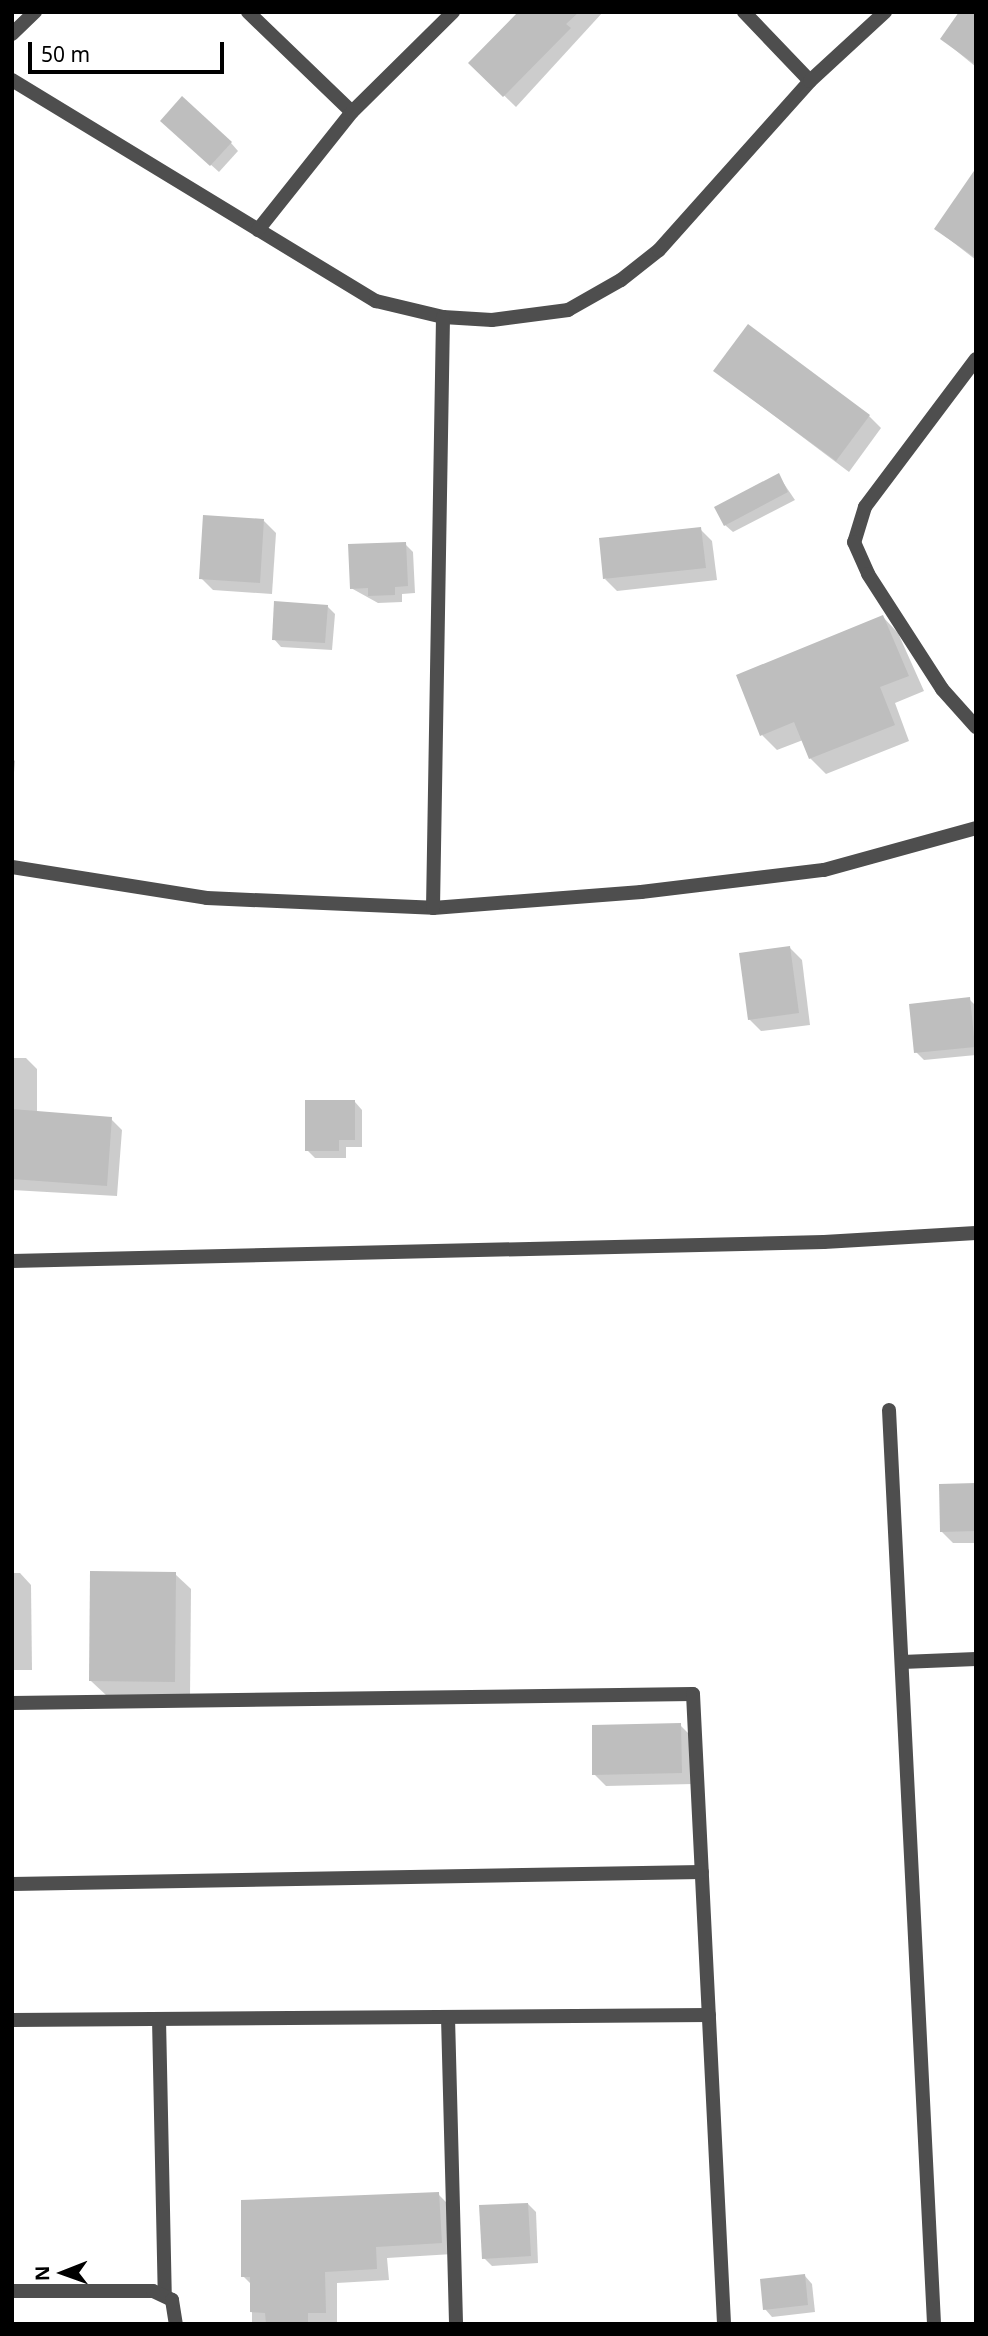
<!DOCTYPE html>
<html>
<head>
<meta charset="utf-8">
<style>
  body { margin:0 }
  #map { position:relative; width:988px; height:2336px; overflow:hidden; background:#fff; font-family:"Noto Sans",sans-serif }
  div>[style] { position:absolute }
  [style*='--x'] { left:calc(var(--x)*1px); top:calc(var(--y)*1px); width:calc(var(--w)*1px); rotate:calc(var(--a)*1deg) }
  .shadow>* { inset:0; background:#0003 }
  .building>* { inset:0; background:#bebebe }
  .street>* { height:14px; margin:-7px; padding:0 7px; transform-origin:7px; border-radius:7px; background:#4e4e4e }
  span { translate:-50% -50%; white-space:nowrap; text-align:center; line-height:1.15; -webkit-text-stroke:7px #fff; paint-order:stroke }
  .frame { position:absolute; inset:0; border:14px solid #000; pointer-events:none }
  .north { position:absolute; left:28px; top:2238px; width:70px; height:70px; -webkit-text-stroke:5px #fff; paint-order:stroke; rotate:269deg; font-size:19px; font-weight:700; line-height:28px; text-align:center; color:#000 }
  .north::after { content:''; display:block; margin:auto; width:24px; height:32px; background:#000; clip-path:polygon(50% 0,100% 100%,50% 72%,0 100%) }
  .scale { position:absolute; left:28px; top:42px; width:196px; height:32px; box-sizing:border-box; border:4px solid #000; border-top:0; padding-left:9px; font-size:21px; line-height:24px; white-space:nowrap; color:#000; -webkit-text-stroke:5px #fff; paint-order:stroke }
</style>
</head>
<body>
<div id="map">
  <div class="shadow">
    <div style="clip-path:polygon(520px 12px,603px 12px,516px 107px,471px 63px)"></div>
    <div style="clip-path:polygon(976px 12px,976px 67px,942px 39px)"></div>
    <div style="clip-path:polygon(170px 128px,231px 143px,238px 151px,219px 172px)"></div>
    <div style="clip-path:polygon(976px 174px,976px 260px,936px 229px)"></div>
    <div style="clip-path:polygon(715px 371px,869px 416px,881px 428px,849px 472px)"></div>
    <div style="clip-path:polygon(778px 475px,795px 500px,733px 532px,725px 525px)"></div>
    <div style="clip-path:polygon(264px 521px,276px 533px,272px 594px,213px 590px,201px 578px)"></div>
    <div style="clip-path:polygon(700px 529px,712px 541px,717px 580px,617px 591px,605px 579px)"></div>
    <div style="clip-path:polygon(405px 544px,413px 552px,415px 593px,402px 594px,402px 602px,378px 603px,351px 588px)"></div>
    <div style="clip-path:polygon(327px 606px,335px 614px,332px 650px,281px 647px,274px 639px)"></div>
    <div style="clip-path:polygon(883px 617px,898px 633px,924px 691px,895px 703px,909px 741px,826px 774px,810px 758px,803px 740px,777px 750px,762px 735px)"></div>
    <div style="clip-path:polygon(12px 758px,15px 761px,12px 796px)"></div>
    <div style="clip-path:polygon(790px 948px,802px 960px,810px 1025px,761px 1031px,749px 1019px)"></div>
    <div style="clip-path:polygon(969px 999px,976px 1006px,976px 1055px,924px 1060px,916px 1052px)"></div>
    <div style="clip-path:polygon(12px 1058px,26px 1058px,37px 1069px,37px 1112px,111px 1119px,122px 1130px,117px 1196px,12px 1190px)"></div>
    <div style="clip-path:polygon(355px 1102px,362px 1110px,362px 1147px,346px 1147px,346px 1158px,315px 1158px,307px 1150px)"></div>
    <div style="clip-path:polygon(976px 1485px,976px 1543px,953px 1543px,941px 1531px)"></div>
    <div style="clip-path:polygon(12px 1573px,20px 1573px,31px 1585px,32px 1670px,12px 1670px)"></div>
    <div style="clip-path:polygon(175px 1574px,191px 1589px,190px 1697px,107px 1696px,91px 1681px)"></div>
    <div style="clip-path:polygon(680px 1725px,692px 1737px,693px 1784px,606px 1786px,594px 1774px)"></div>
    <div style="clip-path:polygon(438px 2194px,450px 2206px,453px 2254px,387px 2258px,389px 2280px,337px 2283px,337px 2324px,252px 2324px,252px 2285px,243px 2276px)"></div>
    <div style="clip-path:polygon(528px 2204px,536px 2212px,538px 2263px,492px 2266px,484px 2258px)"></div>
    <div style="clip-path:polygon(805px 2276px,812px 2284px,815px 2312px,772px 2317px,765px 2309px)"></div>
  </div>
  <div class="building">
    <div style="clip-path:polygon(518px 12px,579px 12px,566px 24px,571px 28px,503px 97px,468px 63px)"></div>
    <div style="clip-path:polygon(959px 12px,976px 12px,976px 65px,940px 39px)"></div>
    <div style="clip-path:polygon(182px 96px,232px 142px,210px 166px,160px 121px)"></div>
    <div style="clip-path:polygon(976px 168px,976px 258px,934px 229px)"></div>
    <div style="clip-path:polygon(748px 324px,870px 415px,836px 461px,713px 371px)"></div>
    <div style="clip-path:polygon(779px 473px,788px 492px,724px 526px,714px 507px)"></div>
    <div style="clip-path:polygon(203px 515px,264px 519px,260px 583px,199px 579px)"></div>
    <div style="clip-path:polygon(701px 527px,706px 568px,603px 579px,599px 538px)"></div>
    <div style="clip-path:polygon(406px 542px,408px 586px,395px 587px,395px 595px,368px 596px,368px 588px,350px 589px,348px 544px)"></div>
    <div style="clip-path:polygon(274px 601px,328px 605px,325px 643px,272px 640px)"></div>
    <div style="clip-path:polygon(883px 615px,909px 676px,880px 687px,895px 725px,809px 759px,794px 722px,760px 736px,736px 675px)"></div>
    <div style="clip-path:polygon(790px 946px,799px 1013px,748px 1020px,739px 953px)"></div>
    <div style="clip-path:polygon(970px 997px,975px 1047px,914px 1053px,909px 1004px)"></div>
    <div style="clip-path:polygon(305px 1100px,355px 1100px,355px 1140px,339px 1140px,339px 1151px,305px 1151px)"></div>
    <div style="clip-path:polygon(12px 1109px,112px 1117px,107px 1186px,12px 1179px)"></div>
    <div style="clip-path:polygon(976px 1483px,976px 1531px,940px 1532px,939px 1484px)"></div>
    <div style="clip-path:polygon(90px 1571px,176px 1572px,175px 1682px,89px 1681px)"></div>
    <div style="clip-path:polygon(681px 1723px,682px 1773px,592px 1775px,592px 1725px)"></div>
    <div style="clip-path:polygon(439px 2192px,442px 2243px,376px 2247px,377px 2269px,325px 2272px,326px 2313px,308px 2313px,308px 2324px,266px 2324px,265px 2313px,250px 2312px,250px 2277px,241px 2277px,241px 2200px)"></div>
    <div style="clip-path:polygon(528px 2203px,531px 2256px,482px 2259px,479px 2205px)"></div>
    <div style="clip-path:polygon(805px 2274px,808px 2305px,763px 2310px,760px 2279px)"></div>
  </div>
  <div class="street">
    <div style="--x:248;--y:12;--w:144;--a:43.9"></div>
    <div style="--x:744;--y:12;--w:95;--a:46.3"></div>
    <div style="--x:12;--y:34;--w:32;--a:-44"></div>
    <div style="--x:12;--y:80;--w:426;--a:31.3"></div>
    <div style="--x:376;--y:301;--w:69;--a:13.4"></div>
    <div style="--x:443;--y:317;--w:49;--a:3.5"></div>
    <div style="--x:492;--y:320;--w:77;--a:-7.5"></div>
    <div style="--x:568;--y:310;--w:61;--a:-29.5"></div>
    <div style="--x:621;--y:280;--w:48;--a:-38.3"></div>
    <div style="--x:659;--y:250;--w:227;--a:-48.2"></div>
    <div style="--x:810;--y:81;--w:102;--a:-42.6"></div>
    <div style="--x:258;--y:230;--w:151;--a:-51.5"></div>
    <div style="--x:352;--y:112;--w:142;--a:-44.7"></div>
    <div style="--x:976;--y:359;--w:185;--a:126.9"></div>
    <div style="--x:865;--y:507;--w:37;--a:107"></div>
    <div style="--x:854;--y:542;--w:35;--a:66"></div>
    <div style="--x:868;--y:574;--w:137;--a:57.2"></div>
    <div style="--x:942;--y:689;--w:51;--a:48.2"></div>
    <div style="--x:12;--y:867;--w:197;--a:9"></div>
    <div style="--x:207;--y:898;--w:226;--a:2.5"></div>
    <div style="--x:433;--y:908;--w:209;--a:-4.4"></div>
    <div style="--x:641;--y:892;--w:184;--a:-6.9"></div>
    <div style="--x:824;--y:870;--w:158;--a:-15.4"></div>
    <div style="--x:433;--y:908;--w:591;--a:-89.03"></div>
    <div style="--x:12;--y:1261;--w:812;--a:-1.34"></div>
    <div style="--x:824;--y:1242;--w:152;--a:-3.4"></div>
    <div style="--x:889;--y:1410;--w:915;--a:87.18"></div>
    <div style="--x:902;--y:1662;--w:74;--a:-2.3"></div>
    <div style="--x:12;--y:1703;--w:681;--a:-0.76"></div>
    <div style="--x:693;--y:1694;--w:631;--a:87.18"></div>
    <div style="--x:12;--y:1884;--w:690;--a:-1"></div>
    <div style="--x:448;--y:2017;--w:307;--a:88.5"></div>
    <div style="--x:159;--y:2019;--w:275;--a:88.8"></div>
    <div style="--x:12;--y:2020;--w:697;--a:-0.41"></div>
    <div style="--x:12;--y:2291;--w:141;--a:0"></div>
    <div style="--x:153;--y:2291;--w:21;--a:25"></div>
    <div style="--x:172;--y:2300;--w:24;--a:81"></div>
  </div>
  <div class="frame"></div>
  <div class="north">N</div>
  <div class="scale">50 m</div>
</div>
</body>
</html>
